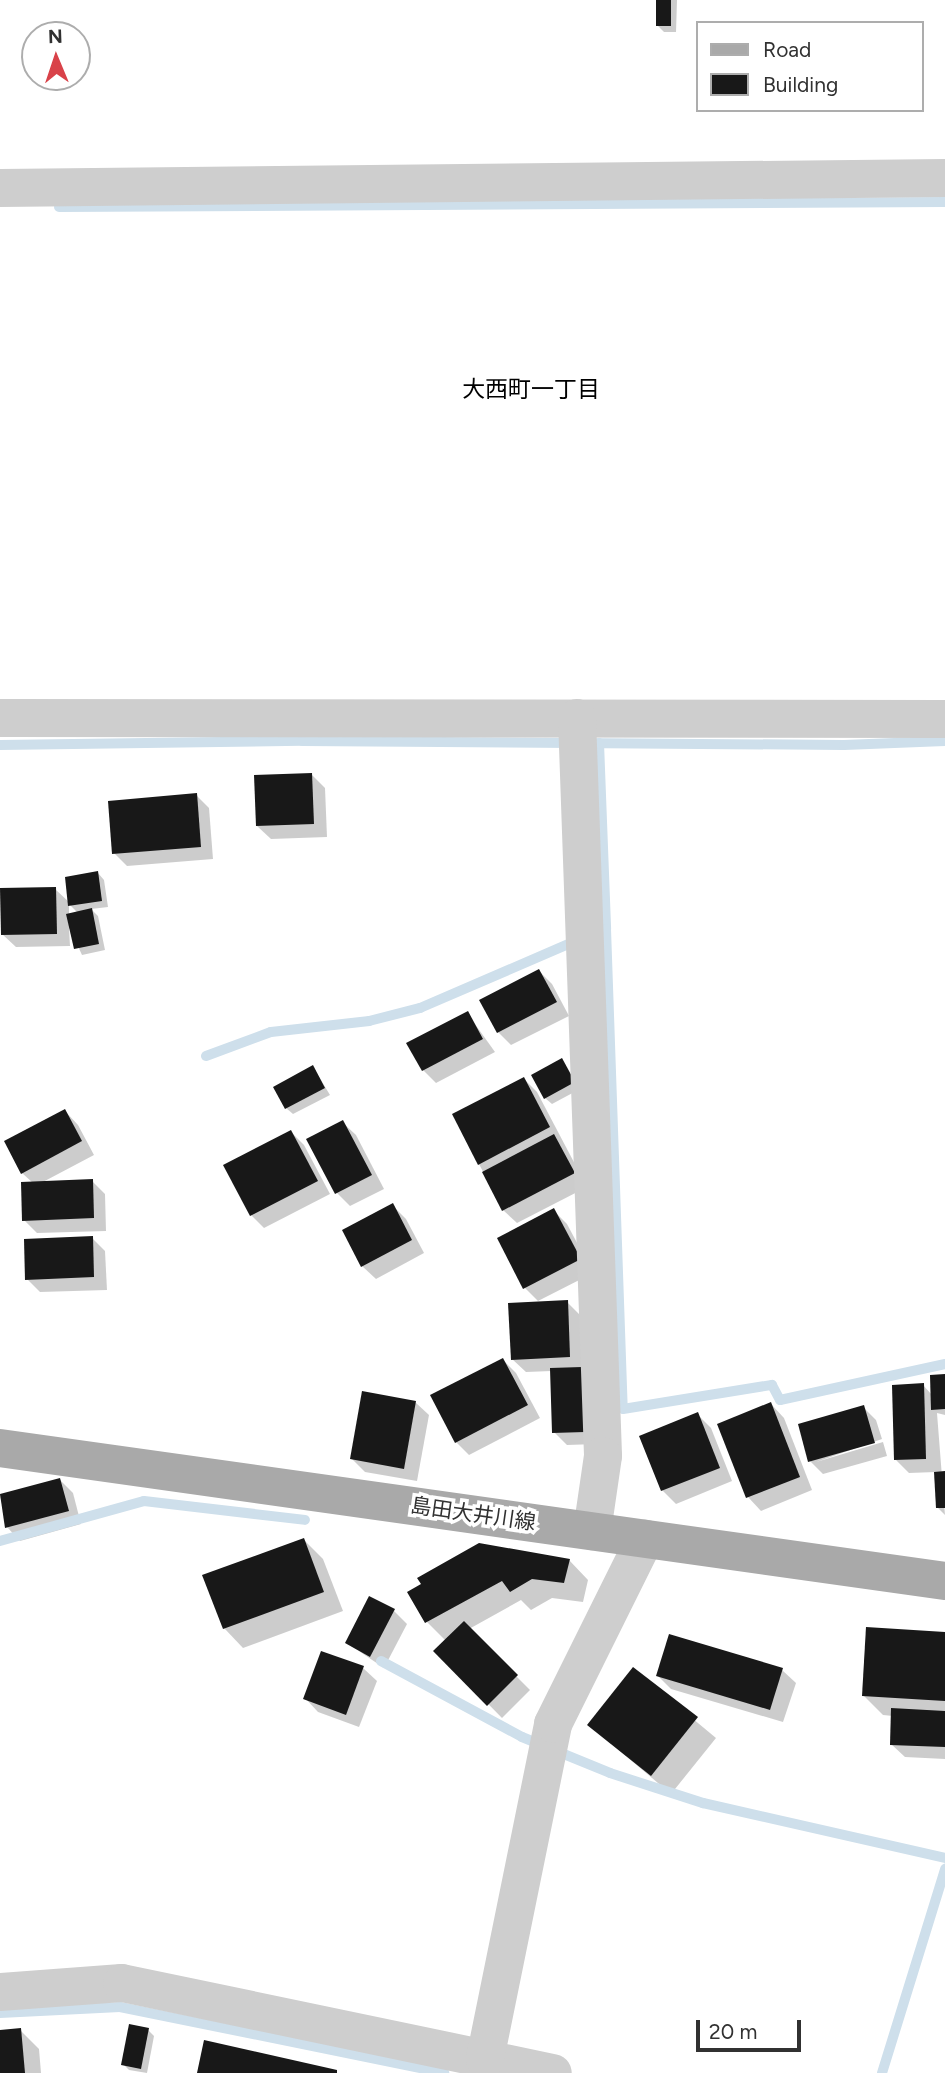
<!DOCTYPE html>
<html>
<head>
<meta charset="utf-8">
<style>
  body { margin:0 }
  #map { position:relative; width:945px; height:2073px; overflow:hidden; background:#fff; font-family:Figtree,"Noto Sans JP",sans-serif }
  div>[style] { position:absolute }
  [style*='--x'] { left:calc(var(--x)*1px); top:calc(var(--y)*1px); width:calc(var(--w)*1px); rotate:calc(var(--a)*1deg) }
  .shadow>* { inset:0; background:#0003 }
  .stream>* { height:10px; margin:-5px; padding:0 5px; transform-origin:5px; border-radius:5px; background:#cedfeb }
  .building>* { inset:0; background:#181818 }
  .minor>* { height:38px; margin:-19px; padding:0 19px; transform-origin:19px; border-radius:19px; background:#cecece }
  .major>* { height:38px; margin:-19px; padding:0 19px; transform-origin:19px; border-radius:19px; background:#a9a9a9 }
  span { translate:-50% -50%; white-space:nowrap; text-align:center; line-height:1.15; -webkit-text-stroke:7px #fff; paint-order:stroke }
  .street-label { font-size:21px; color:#313131 }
  .neighbourhood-label { font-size:23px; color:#000 }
  .legend { position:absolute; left:696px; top:21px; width:228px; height:91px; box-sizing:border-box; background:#fff; border:2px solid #adadad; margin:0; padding:9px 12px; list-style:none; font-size:21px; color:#313131 }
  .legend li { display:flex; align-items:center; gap:14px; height:35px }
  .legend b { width:35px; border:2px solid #adadad }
  .north { position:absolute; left:21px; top:21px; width:70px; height:70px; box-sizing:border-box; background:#fff; border:2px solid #adadad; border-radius:50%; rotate:358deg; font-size:19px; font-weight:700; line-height:28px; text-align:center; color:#313131 }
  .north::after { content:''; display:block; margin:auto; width:24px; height:32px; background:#d94249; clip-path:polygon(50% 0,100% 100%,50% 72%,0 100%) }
  .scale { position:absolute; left:696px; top:2020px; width:105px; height:32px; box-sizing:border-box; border:4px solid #313131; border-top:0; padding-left:9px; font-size:21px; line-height:24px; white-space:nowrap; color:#313131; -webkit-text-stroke:5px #fff; paint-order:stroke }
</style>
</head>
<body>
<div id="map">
  <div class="shadow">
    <div style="clip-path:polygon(658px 0,677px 0,676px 32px,664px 32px,657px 25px)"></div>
    <div style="clip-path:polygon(312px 775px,325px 788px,327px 837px,271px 839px,257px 826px)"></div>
    <div style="clip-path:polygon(196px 795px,209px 808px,213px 859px,127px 866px,114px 853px)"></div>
    <div style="clip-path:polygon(evenodd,98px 873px,104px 880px,108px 907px,91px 909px,98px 916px,105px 950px,82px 955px,69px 927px,70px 946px,16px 947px,2px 934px,55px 889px,70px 903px,98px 873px,69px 904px,78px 913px,69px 915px,69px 904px)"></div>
    <div style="clip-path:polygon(539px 971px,552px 984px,569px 1016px,511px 1045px,498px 1032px)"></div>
    <div style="clip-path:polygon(467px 1013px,495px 1052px,436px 1083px,423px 1070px)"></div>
    <div style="clip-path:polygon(561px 1060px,580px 1089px,552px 1104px,545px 1098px)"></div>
    <div style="clip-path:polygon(313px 1067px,330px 1095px,293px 1114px,286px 1108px)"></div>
    <div style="clip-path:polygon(524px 1079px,537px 1092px,587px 1187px,517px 1223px,503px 1210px,479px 1164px)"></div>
    <div style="clip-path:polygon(65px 1111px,78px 1125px,94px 1155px,41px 1183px,92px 1181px,105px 1194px,106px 1231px,37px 1233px,24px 1220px,33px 1183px,22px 1173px)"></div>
    <div style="clip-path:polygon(342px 1122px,356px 1135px,384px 1189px,350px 1206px,337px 1193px,309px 1140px)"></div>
    <div style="clip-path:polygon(291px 1132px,304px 1145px,330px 1194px,264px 1228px,251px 1215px)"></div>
    <div style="clip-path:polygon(393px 1206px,406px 1219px,424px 1253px,376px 1279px,362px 1266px)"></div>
    <div style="clip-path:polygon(554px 1211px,567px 1224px,593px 1273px,538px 1301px,525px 1288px)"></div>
    <div style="clip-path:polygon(92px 1238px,105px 1251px,107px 1290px,40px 1292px,27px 1279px)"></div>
    <div style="clip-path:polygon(567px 1302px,580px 1315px,597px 1444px,567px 1445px,554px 1432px,552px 1371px,526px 1372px,512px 1359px)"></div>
    <div style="clip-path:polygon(503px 1360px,516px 1373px,540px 1418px,469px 1455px,456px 1442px)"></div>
    <div style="clip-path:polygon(945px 1376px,945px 1415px,937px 1413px,945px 1515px,937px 1507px,936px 1472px,909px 1473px,896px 1460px,923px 1385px,932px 1395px)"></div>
    <div style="clip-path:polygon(415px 1402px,429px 1415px,417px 1481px,365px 1472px,352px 1459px)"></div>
    <div style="clip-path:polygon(771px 1404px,784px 1418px,812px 1490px,761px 1511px,748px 1497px,719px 1425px)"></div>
    <div style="clip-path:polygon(863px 1407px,876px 1420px,882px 1439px,816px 1462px,883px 1442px,887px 1456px,823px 1474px,810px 1461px)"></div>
    <div style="clip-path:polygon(698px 1415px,711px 1428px,732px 1481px,676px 1504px,662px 1490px)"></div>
    <div style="clip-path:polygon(60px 1480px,73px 1493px,81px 1524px,20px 1541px,7px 1527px,0 1495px)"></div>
    <div style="clip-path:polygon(304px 1540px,323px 1559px,343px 1611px,243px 1648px,224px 1628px)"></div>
    <div style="clip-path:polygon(479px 1545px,569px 1560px,588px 1580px,583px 1602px,552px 1598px,531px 1610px,521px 1600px,469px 1629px,530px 1690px,502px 1718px,436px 1651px,446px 1641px,427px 1622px)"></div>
    <div style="clip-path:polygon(394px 1611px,407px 1624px,384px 1668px,347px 1643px)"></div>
    <div style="clip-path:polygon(945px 1634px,945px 1759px,905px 1757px,891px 1744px,893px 1716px,883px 1715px,864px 1696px)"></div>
    <div style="clip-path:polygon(363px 1668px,377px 1681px,359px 1727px,318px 1712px,305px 1698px)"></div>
    <div style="clip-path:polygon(633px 1669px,716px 1738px,671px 1794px,589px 1725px)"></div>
    <div style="clip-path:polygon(782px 1670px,796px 1683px,783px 1722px,671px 1689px,658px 1676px)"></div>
    <div style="clip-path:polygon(20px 2030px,39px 2049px,41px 2073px,0 2073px,0 2033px)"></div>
    <div style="clip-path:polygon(148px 2030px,154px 2036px,147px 2073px,129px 2070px,123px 2064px)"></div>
  </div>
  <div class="stream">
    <div style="--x:59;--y:207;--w:886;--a:-0.32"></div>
    <div style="--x:599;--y:743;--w:186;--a:87.8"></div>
    <div style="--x:606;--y:929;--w:3;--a:162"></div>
    <div style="--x:0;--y:745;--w:302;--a:-0.8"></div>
    <div style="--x:302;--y:741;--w:542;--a:0.42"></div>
    <div style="--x:844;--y:745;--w:101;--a:-2.3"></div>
    <div style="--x:606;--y:929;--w:480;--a:88"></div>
    <div style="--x:623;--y:1409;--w:151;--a:-9.2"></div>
    <div style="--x:772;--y:1385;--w:17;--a:62"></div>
    <div style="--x:780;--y:1400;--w:169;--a:-12.3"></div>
    <div style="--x:206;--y:1056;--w:69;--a:-20.3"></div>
    <div style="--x:271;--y:1032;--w:99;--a:-6.4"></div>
    <div style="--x:369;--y:1021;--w:53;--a:-14.3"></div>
    <div style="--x:420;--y:1008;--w:172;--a:-23.3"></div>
    <div style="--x:0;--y:1541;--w:149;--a:-15.5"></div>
    <div style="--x:144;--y:1501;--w:162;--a:6.7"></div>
    <div style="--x:381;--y:1661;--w:160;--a:28.3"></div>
    <div style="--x:522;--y:1737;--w:95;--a:22.2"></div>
    <div style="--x:610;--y:1773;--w:98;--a:17.9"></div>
    <div style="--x:703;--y:1803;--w:248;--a:12.8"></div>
    <div style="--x:0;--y:2013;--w:120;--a:-2.9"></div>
    <div style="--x:120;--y:2007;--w:331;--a:11.5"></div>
    <div style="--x:882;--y:2073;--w:214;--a:-72.8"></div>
  </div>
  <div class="building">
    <div style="clip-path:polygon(656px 0,671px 0,671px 26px,656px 26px)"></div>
    <div style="clip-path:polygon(312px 773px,314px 824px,256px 826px,254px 775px)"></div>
    <div style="clip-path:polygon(197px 793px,201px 847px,112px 854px,108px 801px)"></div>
    <div style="clip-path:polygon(98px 871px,102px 901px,68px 906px,65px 877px)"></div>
    <div style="clip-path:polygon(56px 887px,57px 934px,1px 935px,0 888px)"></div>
    <div style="clip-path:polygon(92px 908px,99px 944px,74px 949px,66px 914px)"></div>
    <div style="clip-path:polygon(539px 969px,557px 1002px,497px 1033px,479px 1000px)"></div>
    <div style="clip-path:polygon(468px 1011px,483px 1039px,422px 1071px,406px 1043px)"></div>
    <div style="clip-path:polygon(562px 1058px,575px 1082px,544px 1099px,531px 1075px)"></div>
    <div style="clip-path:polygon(313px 1065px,325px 1088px,285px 1109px,273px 1087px)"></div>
    <div style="clip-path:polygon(524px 1077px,550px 1127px,478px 1165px,452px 1114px)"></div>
    <div style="clip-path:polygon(65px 1109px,82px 1141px,21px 1174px,4px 1141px)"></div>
    <div style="clip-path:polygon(343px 1120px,372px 1175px,335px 1194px,306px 1139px)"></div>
    <div style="clip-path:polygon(291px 1130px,318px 1181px,250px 1216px,223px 1165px)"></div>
    <div style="clip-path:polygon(554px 1134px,575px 1173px,502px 1211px,482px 1172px)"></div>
    <div style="clip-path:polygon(93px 1179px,94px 1218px,22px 1221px,21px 1182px)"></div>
    <div style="clip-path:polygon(393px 1203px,412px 1240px,361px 1267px,342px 1230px)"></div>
    <div style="clip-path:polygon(554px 1208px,581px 1259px,523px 1289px,497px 1238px)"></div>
    <div style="clip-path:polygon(93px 1236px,94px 1277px,25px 1280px,24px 1239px)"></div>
    <div style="clip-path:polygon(568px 1300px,570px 1357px,511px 1360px,508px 1303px)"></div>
    <div style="clip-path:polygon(503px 1358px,528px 1405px,455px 1443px,430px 1395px)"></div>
    <div style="clip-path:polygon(582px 1367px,585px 1432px,552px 1433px,550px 1368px)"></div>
    <div style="clip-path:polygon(945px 1374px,945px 1409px,931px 1410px,930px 1375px)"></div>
    <div style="clip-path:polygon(924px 1383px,926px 1459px,894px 1460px,892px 1385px)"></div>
    <div style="clip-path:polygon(362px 1391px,416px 1401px,404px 1469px,350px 1459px)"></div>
    <div style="clip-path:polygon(771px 1402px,800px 1477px,746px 1498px,717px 1424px)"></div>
    <div style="clip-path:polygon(864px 1405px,875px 1443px,808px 1462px,798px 1424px)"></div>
    <div style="clip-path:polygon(698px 1412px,720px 1468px,661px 1491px,639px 1436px)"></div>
    <div style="clip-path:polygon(945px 1471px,945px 1508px,936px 1508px,934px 1472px)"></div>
    <div style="clip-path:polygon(60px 1478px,69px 1511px,5px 1528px,0 1494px)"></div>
    <div style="clip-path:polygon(304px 1538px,324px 1592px,223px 1629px,202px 1575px)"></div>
    <div style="clip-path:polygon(479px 1543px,570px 1559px,564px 1583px,532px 1579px,510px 1592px,502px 1581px,425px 1623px,407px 1592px,421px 1584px,417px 1578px)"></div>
    <div style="clip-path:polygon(369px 1596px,395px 1609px,370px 1657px,345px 1643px)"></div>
    <div style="clip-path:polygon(464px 1621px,518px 1675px,487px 1706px,433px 1651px)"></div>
    <div style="clip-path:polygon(866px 1627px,945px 1632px,945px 1701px,862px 1696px)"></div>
    <div style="clip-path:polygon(669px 1634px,783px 1668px,770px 1710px,656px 1676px)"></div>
    <div style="clip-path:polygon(321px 1651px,364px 1666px,346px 1715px,303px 1699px)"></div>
    <div style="clip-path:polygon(633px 1667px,698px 1717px,651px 1776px,587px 1725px)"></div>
    <div style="clip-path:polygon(891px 1708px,945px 1711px,945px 1747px,890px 1745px)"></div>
    <div style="clip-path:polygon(129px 2024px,149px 2028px,141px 2069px,121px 2065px)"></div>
    <div style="clip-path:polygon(21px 2028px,25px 2073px,0 2073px,0 2030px)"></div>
    <div style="clip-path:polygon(204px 2040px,337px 2070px,337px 2073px,197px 2073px)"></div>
  </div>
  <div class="minor">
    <div style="--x:0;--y:188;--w:945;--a:-0.61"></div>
    <div style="--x:0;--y:718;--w:945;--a:0.06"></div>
    <div style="--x:577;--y:718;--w:738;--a:87.98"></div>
    <div style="--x:603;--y:1456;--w:76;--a:98.3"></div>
    <div style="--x:0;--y:1992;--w:122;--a:-4.2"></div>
    <div style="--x:122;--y:1983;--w:440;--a:11.8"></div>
    <div style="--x:485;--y:2059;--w:342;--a:-78.5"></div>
    <div style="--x:553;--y:1724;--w:207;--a:-63.6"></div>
  </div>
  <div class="major">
    <div style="--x:0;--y:1448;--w:954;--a:8.01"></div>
  </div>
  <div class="street-label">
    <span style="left:473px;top:1514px;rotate:8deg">島田大井川線</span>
  </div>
  <div class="neighbourhood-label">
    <span style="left:531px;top:389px">大西町一丁目</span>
  </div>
  <ul class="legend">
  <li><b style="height:9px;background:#a9a9a9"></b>Road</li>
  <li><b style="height:19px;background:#181818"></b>Building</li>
  </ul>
  <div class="north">N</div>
  <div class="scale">20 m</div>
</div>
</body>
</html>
